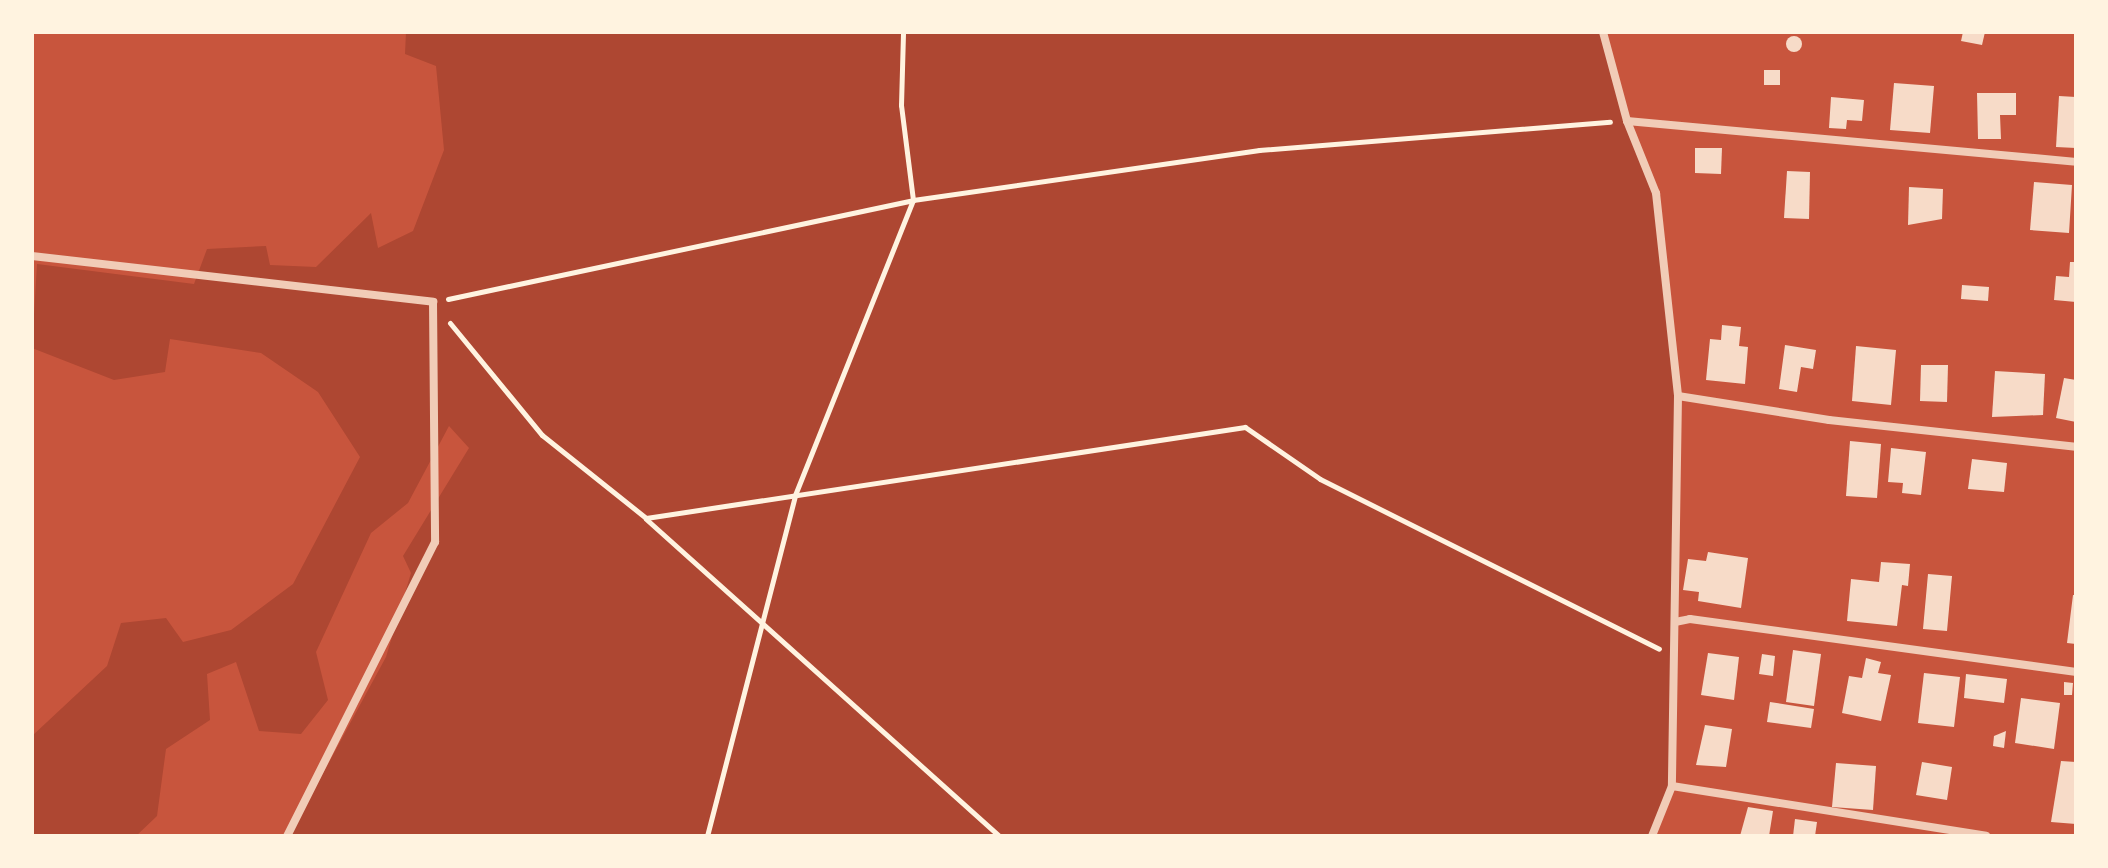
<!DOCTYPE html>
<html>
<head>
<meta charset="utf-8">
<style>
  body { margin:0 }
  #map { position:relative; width:2108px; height:868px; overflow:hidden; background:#c8553d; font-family:Inter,sans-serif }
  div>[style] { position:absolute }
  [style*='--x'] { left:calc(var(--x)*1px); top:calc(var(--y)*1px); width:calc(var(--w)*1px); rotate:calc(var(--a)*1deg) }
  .green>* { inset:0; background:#ae4732 }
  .building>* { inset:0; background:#f7dbc8 }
  .round { border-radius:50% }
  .path>* { height:5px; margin:-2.5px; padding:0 2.5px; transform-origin:2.5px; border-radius:2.5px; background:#fff3e0 }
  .minor>* { height:8px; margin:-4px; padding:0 4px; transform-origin:4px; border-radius:4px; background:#f1ccb7 }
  span { translate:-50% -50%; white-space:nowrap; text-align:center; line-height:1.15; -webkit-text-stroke:8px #fff3e0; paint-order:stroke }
  .frame { position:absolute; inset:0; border:34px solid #fff3e0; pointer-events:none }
</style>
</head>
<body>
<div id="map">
  <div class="green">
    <div style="clip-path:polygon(406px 32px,1603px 32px,1627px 121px,1656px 193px,1678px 396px,1672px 786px,1652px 836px,289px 836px,386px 657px,411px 573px,403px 556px,469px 448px,449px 426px,408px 503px,371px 533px,316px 652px,328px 700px,301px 734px,259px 731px,236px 662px,207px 674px,210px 720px,166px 749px,157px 816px,136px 836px,32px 836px,32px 736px,107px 666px,121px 623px,166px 618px,183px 642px,231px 630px,293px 584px,360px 457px,318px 392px,261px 353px,170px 339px,165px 372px,114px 380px,32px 348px,37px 264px,194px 284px,207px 249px,266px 246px,270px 265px,316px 267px,371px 213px,378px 248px,413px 231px,444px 150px,436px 66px,405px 54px)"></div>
  </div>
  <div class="building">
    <div style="clip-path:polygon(1963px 32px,1985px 32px,1982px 45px,1961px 41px)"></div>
    <div class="round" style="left:1786px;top:36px;width:16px;height:16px"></div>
    <div style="clip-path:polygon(1764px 70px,1780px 70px,1780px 85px,1764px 85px)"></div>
    <div style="clip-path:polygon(1894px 83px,1934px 86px,1930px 133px,1890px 130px)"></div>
    <div style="clip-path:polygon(1977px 93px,2016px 93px,2016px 115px,2000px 115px,2001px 139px,1978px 139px)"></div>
    <div style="clip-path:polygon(2059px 96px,2076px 97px,2076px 148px,2056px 147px)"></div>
    <div style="clip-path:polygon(1831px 97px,1864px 100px,1862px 121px,1847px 120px,1846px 129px,1829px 128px)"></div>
    <div style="clip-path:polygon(1695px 148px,1722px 148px,1721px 174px,1695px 173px)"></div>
    <div style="clip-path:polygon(1787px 171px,1810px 172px,1809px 219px,1784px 218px)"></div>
    <div style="clip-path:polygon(2034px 182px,2072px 185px,2069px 233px,2030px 230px)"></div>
    <div style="clip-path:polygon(1909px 187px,1943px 189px,1942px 219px,1908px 225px)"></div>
    <div style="clip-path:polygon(2070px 262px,2076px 262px,2076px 302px,2054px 300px,2056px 276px,2069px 277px)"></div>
    <div style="clip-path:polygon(1962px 285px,1989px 287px,1988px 301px,1961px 299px)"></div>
    <div style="clip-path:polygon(1722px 325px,1741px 327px,1739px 346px,1748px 347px,1745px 384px,1706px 380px,1710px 339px,1721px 340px)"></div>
    <div style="clip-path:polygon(1785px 345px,1816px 350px,1813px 369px,1801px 367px,1797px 392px,1779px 389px)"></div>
    <div style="clip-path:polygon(1856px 346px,1896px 350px,1891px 405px,1852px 401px)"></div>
    <div style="clip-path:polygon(1921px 365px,1948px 365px,1947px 402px,1920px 401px)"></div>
    <div style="clip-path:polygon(1995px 371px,2045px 374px,2043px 415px,1992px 417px)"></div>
    <div style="clip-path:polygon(2064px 378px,2076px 380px,2076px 422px,2056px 418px)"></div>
    <div style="clip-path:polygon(1850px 441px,1881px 444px,1877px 498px,1846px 496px)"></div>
    <div style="clip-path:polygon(1891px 448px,1926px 452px,1921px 495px,1902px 493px,1903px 483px,1888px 482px)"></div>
    <div style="clip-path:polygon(1972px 459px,2007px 463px,2004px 492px,1968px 489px)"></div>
    <div style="clip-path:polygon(1708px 552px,1748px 558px,1741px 608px,1698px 601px,1699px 592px,1683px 590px,1688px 559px,1706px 561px)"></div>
    <div style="clip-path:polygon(1881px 562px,1910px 564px,1908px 586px,1902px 585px,1897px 626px,1847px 621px,1851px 579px,1879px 582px)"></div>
    <div style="clip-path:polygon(1928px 574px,1952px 576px,1947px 631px,1923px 629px)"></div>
    <div style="clip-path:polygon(2073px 595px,2076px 595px,2076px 644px,2067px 643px)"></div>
    <div style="clip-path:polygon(1793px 650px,1821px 654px,1814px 706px,1786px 702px)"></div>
    <div style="clip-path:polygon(1708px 653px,1739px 657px,1734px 700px,1701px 695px)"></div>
    <div style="clip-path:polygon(1762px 654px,1775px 656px,1773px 676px,1759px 674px)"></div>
    <div style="clip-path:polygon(1866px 658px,1881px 662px,1878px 673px,1891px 675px,1881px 721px,1842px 713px,1849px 676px,1862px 678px)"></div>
    <div style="clip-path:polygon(1924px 673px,1960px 677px,1954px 727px,1918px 723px)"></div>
    <div style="clip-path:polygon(1966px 674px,2007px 679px,2004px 703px,1964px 698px)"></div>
    <div style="clip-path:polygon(2064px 682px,2073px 683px,2072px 695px,2064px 695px)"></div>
    <div style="clip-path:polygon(2021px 698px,2060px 703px,2054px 749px,2015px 743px)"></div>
    <div style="clip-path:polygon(1770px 702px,1814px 709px,1811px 728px,1767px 722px)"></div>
    <div style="clip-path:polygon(1705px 725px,1732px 729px,1726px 767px,1696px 765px)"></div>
    <div style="clip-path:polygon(2006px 731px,2004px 748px,1993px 746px,1994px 736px)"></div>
    <div style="clip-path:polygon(2061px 761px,2076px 762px,2076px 824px,2051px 822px)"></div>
    <div style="clip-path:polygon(1922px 762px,1952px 767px,1947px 800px,1916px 795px)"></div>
    <div style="clip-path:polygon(1836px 763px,1876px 766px,1873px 810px,1832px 807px)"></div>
    <div style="clip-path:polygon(1748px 807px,1773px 811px,1769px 836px,1740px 836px)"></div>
    <div style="clip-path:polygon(1795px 819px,1817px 822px,1815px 836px,1793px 836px)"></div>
  </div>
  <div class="path">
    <div style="--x:448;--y:299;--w:475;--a:-12"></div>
    <div style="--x:913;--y:200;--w:350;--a:-8.2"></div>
    <div style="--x:1259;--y:150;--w:352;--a:-4.6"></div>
    <div style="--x:450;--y:323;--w:145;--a:50.6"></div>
    <div style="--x:542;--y:435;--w:133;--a:38.6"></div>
    <div style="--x:646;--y:518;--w:606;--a:-8.64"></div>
    <div style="--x:1245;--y:427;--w:91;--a:34.7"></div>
    <div style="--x:1320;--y:479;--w:379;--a:26.6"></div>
    <div style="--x:646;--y:519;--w:474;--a:41.9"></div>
    <div style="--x:707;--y:836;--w:352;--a:-75.5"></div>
    <div style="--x:795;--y:495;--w:318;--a:-68.2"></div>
    <div style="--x:913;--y:200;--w:96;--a:-97.2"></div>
    <div style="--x:901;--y:105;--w:73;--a:-88.4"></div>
  </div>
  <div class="minor">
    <div style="--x:1603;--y:32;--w:92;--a:74.9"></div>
    <div style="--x:1627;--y:121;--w:78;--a:68.1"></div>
    <div style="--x:1656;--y:193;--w:204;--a:83.8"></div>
    <div style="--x:1678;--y:396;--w:390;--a:90.9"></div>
    <div style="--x:1672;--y:786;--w:54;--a:111.8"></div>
    <div style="--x:1627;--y:121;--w:451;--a:5.2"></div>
    <div style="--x:32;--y:256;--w:404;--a:6.5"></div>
    <div style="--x:433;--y:302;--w:240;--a:89.5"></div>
    <div style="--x:435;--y:542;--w:329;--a:116.7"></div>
    <div style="--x:1678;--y:396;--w:153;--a:9"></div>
    <div style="--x:1829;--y:420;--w:248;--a:6.2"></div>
    <div style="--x:1675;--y:622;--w:15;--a:-11"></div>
    <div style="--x:1690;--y:619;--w:390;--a:7.8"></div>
    <div style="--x:1672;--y:786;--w:318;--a:9"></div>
  </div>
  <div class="frame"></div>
</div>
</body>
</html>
